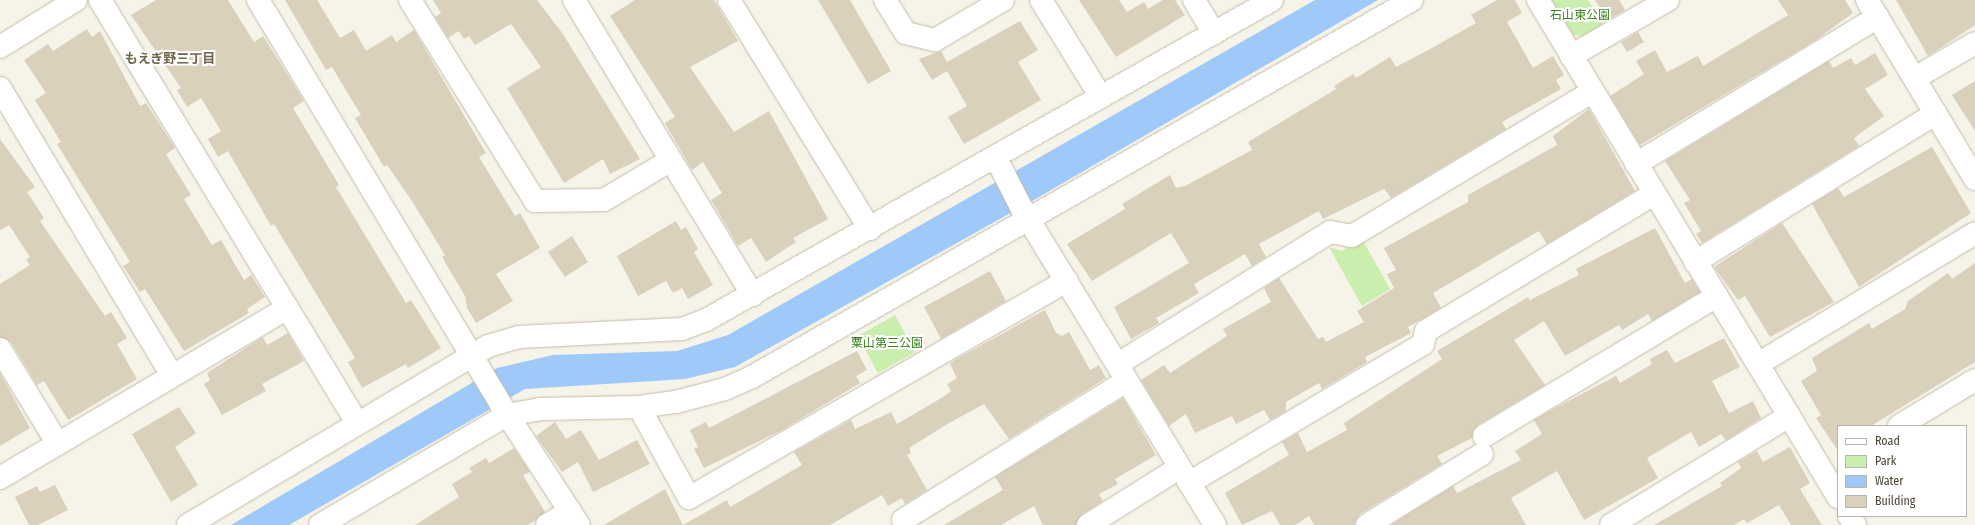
<!DOCTYPE html>
<html>
<head>
<meta charset="utf-8">
<style>
  body { margin:0 }
  #map { position:relative; width:1975px; height:525px; overflow:hidden; background:#f6f3e8; font-family:"Fira Sans Condensed","Noto Sans JP",sans-serif }
  div>[style] { position:absolute }
  [style*='--x'] { left:calc(var(--x)*1px); top:calc(var(--y)*1px); width:calc(var(--w)*1px); rotate:calc(var(--a)*1deg) }
  .green>* { inset:0; background:#c9eead }
  .water>* { inset:0; background:#9fc9f9 }
  .building>* { inset:0; background:#d9d1bc }
  .roads { filter:drop-shadow(0 0 1px #c3bdaa) drop-shadow(0 0 1px #c3bdaa) }
  .minor>* { height:22px; margin:-11px; padding:0 11px; transform-origin:11px; border-radius:11px; background:#fff }
  span { translate:-50% -50%; white-space:nowrap; text-align:center; line-height:1.15; -webkit-text-stroke:4px #fff; paint-order:stroke }
  .park-label { font-size:12px; color:#3b8421 }
  .neighbourhood-label { font-size:13px; color:#6f654c; font-weight:700 }
  .legend { position:absolute; left:1837px; top:425px; width:130px; height:92px; box-sizing:border-box; background:#fff; border:1px solid #b7b5af; margin:0; padding:5px 7px; list-style:none; font-size:12px; color:#4b4536 }
  .legend li { display:flex; align-items:center; gap:8px; height:20px }
  .legend b { width:20px; border:1px solid #b7b5af }
</style>
</head>
<body>
<div id="map">
  <div class="green">
    <div style="clip-path:polygon(1552px 0,1588px 0,1603px 24px,1583px 36px,1573px 35px)"></div>
    <div style="clip-path:polygon(1362px 239px,1390px 289px,1362px 306px,1329px 247px,1342px 251px)"></div>
    <div style="clip-path:polygon(895px 315px,915px 352px,878px 373px,858px 336px)"></div>
  </div>
  <div class="water">
    <div style="clip-path:polygon(1315px 0,1378px 0,1032px 201px,735px 367px,685px 379px,525px 389px,289px 525px,231px 525px,497px 368px,553px 355px,677px 351px,728px 335px)"></div>
  </div>
  <div class="building">
    <div style="clip-path:polygon(156px 0,228px 0,254px 42px,263px 36px,304px 101px,293px 108px,339px 185px,336px 187px,406px 303px,411px 300px,441px 348px,408px 368px,406px 364px,362px 388px,348px 362px,355px 358px,274px 224px,271px 226px,228px 151px,218px 157px,208px 139px,221px 131px,201px 98px,187px 107px,177px 90px,181px 88px,131px 15px)"></div>
    <div style="clip-path:polygon(285px 0,317px 0,340px 38px,354px 30px,366px 51px,392px 35px,396px 42px,414px 30px,486px 153px,479px 157px,515px 216px,520px 213px,540px 248px,496px 274px,513px 301px,476px 323px,467px 308px,465px 296px,442px 257px,445px 255px,410px 198px,387px 165px,384px 167px,355px 118px,361px 115px,332px 67px,326px 70px)"></div>
    <div style="clip-path:polygon(433px 0,537px 0,563px 34px,640px 159px,610px 174px,603px 159px,564px 183px,507px 88px,541px 67px,511px 24px,475px 45px,469px 36px,464px 39px,459px 31px,448px 38px,435px 17px,441px 13px)"></div>
    <div style="clip-path:polygon(635px 0,714px 0,738px 41px,690px 67px,734px 132px,769px 111px,828px 219px,793px 238px,796px 242px,766px 262px,751px 238px,738px 246px,711px 200px,722px 193px,703px 162px,692px 170px,665px 123px,675px 117px,610px 16px)"></div>
    <div style="clip-path:polygon(818px 0,850px 0,891px 71px,868px 84px)"></div>
    <div style="clip-path:polygon(1079px 0,1119px 0,1127px 12px,1144px 2px,1148px 9px,1163px 0,1175px 0,1185px 15px,1116px 57px)"></div>
    <div style="clip-path:polygon(1497px 0,1515px 0,1522px 13px,1507px 22px,1533px 68px,1553px 56px,1564px 75px,1556px 80px,1561px 89px,1502px 122px,1506px 129px,1391px 198px,1384px 189px,1323px 219px,1319px 211px,1259px 244px,1266px 257px,1252px 266px,1245px 254px,1194px 284px,1199px 293px,1156px 318px,1159px 323px,1131px 339px,1114px 307px,1189px 263px,1171px 233px,1092px 281px,1067px 244px,1125px 209px,1122px 204px,1170px 175px,1176px 188px,1185px 186px,1252px 150px,1248px 142px,1336px 89px,1334px 86px,1353px 74px,1356px 78px,1390px 57px,1396px 67px,1432px 48px,1476px 23px,1471px 15px)"></div>
    <div style="clip-path:polygon(1595px 0,1619px 0,1625px 10px,1608px 20px)"></div>
    <div style="clip-path:polygon(1778px 0,1845px 0,1853px 13px,1816px 40px,1640px 145px,1610px 96px,1644px 74px,1636px 61px,1655px 50px,1667px 72px,1698px 56px,1703px 66px,1788px 15px)"></div>
    <div style="clip-path:polygon(1896px 0,1975px 0,1975px 25px,1928px 56px)"></div>
    <div style="clip-path:polygon(1020px 21px,1038px 50px,1018px 62px,1041px 100px,964px 144px,948px 117px,967px 106px,947px 71px,932px 80px,919px 59px,941px 51px,947px 62px)"></div>
    <div style="clip-path:polygon(87px 29px,92px 37px,100px 31px,140px 106px,146px 103px,175px 148px,166px 154px,191px 195px,184px 199px,212px 245px,221px 240px,244px 280px,251px 275px,265px 297px,247px 309px,249px 313px,184px 351px,145px 289px,140px 292px,123px 266px,130px 262px,57px 144px,61px 142px,35px 100px,46px 93px,24px 60px,48px 44px,53px 51px)"></div>
    <div style="clip-path:polygon(1638px 32px,1644px 42px,1627px 52px,1621px 42px)"></div>
    <div style="clip-path:polygon(1875px 53px,1888px 75px,1865px 89px,1884px 116px,1854px 138px,1859px 146px,1702px 243px,1696px 234px,1701px 231px,1684px 203px,1690px 200px,1665px 161px,1829px 61px,1833px 68px,1851px 58px,1855px 65px)"></div>
    <div style="clip-path:polygon(1975px 81px,1975px 131px,1952px 95px)"></div>
    <div style="clip-path:polygon(1589px 109px,1635px 191px,1547px 244px,1539px 231px,1433px 293px,1441px 308px,1408px 327px,1411px 333px,1365px 357px,1367px 362px,1322px 389px,1319px 383px,1286px 402px,1286px 411px,1270px 420px,1264px 410px,1236px 424px,1232px 416px,1195px 433px,1186px 414px,1169px 426px,1141px 380px,1164px 365px,1170px 373px,1227px 336px,1223px 329px,1271px 302px,1264px 288px,1279px 278px,1318px 339px,1323px 337px,1326px 342px,1364px 322px,1357px 311px,1394px 288px,1387px 274px,1396px 270px,1384px 248px,1468px 202px,1468px 195px,1557px 145px,1553px 136px)"></div>
    <div style="clip-path:polygon(0 139px,35px 187px,27px 192px,44px 218px,40px 221px,105px 316px,111px 312px,127px 338px,117px 344px,137px 379px,68px 420px,44px 381px,37px 385px,11px 342px,0 337px,0 284px,30px 265px,26px 260px,30px 257px,9px 225px,0 230px)"></div>
    <div style="clip-path:polygon(1932px 147px,1971px 213px,1859px 287px,1812px 204px,1838px 188px,1844px 197px)"></div>
    <div style="clip-path:polygon(676px 221px,681px 230px,686px 227px,698px 249px,694px 252px,713px 285px,688px 299px,682px 288px,673px 293px,666px 281px,638px 296px,617px 256px)"></div>
    <div style="clip-path:polygon(1782px 223px,1834px 302px,1770px 337px,1745px 296px,1738px 300px,1714px 267px)"></div>
    <div style="clip-path:polygon(1655px 228px,1685px 283px,1692px 279px,1700px 292px,1652px 321px,1648px 314px,1622px 330px,1619px 325px,1565px 356px,1544px 321px,1514px 340px,1545px 385px,1478px 425px,1472px 438px,1437px 456px,1442px 464px,1360px 514px,1355px 525px,1314px 525px,1309px 516px,1295px 525px,1280px 525px,1272px 511px,1242px 525px,1225px 493px,1289px 455px,1282px 442px,1298px 433px,1307px 452px,1347px 430px,1344px 423px,1442px 359px,1437px 351px,1528px 297px,1530px 300px,1579px 275px,1576px 269px)"></div>
    <div style="clip-path:polygon(572px 236px,588px 262px,565px 277px,548px 252px)"></div>
    <div style="clip-path:polygon(1975px 263px,1975px 362px,1871px 426px,1838px 426px,1838px 451px,1816px 418px,1821px 415px,1801px 381px,1817px 371px,1812px 358px,1869px 323px,1872px 329px,1905px 309px,1908px 301px,1948px 273px,1952px 279px)"></div>
    <div style="clip-path:polygon(990px 271px,1006px 301px,941px 339px,924px 307px)"></div>
    <div style="clip-path:polygon(1045px 310px,1056px 333px,1062px 336px,1069px 332px,1090px 370px,1099px 365px,1106px 378px,1009px 439px,984px 404px,949px 423px,909px 448px,911px 453px,907px 455px,927px 490px,905px 504px,902px 498px,888px 506px,882px 495px,830px 525px,604px 525px,665px 489px,683px 525px,727px 500px,730px 507px,802px 465px,794px 452px,851px 420px,855px 429px,891px 412px,897px 424px,943px 397px,951px 391px,947px 384px,957px 378px,950px 364px,953px 361px)"></div>
    <div style="clip-path:polygon(288px 333px,304px 361px,262px 384px,266px 391px,222px 415px,204px 384px,210px 380px,207px 373px,263px 337px,267px 345px)"></div>
    <div style="clip-path:polygon(1724px 338px,1740px 367px,1712px 381px,1729px 413px,1753px 401px,1761px 418px,1726px 440px,1721px 434px,1699px 447px,1691px 432px,1647px 458px,1658px 478px,1584px 520px,1557px 471px,1511px 498px,1526px 525px,1391px 525px,1453px 486px,1457px 493px,1521px 460px,1515px 451px,1542px 434px,1534px 420px,1559px 406px,1616px 376px,1620px 383px,1652px 364px,1650px 359px,1667px 350px,1675px 363px)"></div>
    <div style="clip-path:polygon(857px 351px,867px 370px,856px 376px,860px 383px,782px 430px,704px 468px,694px 449px,698px 447px,690px 430px,706px 422px,709px 428px)"></div>
    <div style="clip-path:polygon(0 373px,30px 428px,0 446px)"></div>
    <div style="clip-path:polygon(1123px 398px,1156px 455px,1115px 479px,1118px 484px,1099px 494px,1103px 501px,1081px 515px,1076px 525px,1043px 525px,1034px 506px,1001px 525px,944px 525px,1003px 490px,995px 477px)"></div>
    <div style="clip-path:polygon(179px 407px,196px 433px,175px 447px,198px 485px,171px 502px,132px 434px)"></div>
    <div style="clip-path:polygon(555px 422px,566px 439px,581px 430px,599px 460px,637px 440px,650px 464px,593px 492px,578px 462px,562px 472px,536px 436px)"></div>
    <div style="clip-path:polygon(1790px 447px,1810px 483px,1800px 489px,1822px 525px,1791px 525px,1779px 505px,1747px 523px,1744px 519px,1734px 525px,1654px 525px,1722px 486px,1720px 483px,1741px 468px,1738px 462px,1757px 451px,1763px 462px)"></div>
    <div style="clip-path:polygon(514px 448px,530px 472px,523px 475px,545px 512px,536px 520px,528px 525px,415px 525px,459px 497px,452px 484px,472px 472px,469px 468px,486px 458px,489px 463px)"></div>
    <div style="clip-path:polygon(55px 485px,68px 510px,38px 525px,29px 525px,15px 497px,37px 486px,40px 492px)"></div>
  </div>
  <div class="roads">
    <div class="minor">
      <div style="--x:100;--y:0;--w:495;--a:58.7"></div>
      <div style="--x:258;--y:0;--w:472;--a:59"></div>
      <div style="--x:501;--y:405;--w:143;--a:57"></div>
      <div style="--x:410;--y:0;--w:237;--a:58.1"></div>
      <div style="--x:535;--y:201;--w:69;--a:-0.8"></div>
      <div style="--x:604;--y:200;--w:78;--a:-30.8"></div>
      <div style="--x:574;--y:0;--w:345;--a:58.8"></div>
      <div style="--x:729;--y:0;--w:269;--a:58.4"></div>
      <div style="--x:885;--y:0;--w:39;--a:58"></div>
      <div style="--x:906;--y:33;--w:30;--a:14"></div>
      <div style="--x:935;--y:40;--w:79;--a:-30.5"></div>
      <div style="--x:1041;--y:0;--w:114;--a:58.3"></div>
      <div style="--x:1194;--y:0;--w:39;--a:59"></div>
      <div style="--x:1538;--y:0;--w:581;--a:58.88"></div>
      <div style="--x:1867;--y:0;--w:209;--a:58.9"></div>
      <div style="--x:0;--y:47;--w:89;--a:-31.7"></div>
      <div style="--x:1571;--y:56;--w:112;--a:-30"></div>
      <div style="--x:1915;--y:78;--w:69;--a:-30.3"></div>
      <div style="--x:0;--y:88;--w:333;--a:59.1"></div>
      <div style="--x:996;--y:158;--w:55;--a:63"></div>
      <div style="--x:1021;--y:207;--w:373;--a:58.6"></div>
      <div style="--x:1636;--y:164;--w:283;--a:-31.3"></div>
      <div style="--x:1695;--y:262;--w:283;--a:-31.7"></div>
      <div style="--x:0;--y:349;--w:111;--a:58.6"></div>
      <div style="--x:1118;--y:364;--w:250;--a:-31.9"></div>
      <div style="--x:1330;--y:232;--w:22;--a:10"></div>
      <div style="--x:1352;--y:236;--w:280;--a:-31"></div>
      <div style="--x:1758;--y:364;--w:253;--a:-31.1"></div>
      <div style="--x:639;--y:407;--w:104;--a:61.2"></div>
      <div style="--x:689;--y:498;--w:436;--a:-29.9"></div>
      <div style="--x:1899;--y:426;--w:89;--a:-31.2"></div>
      <div style="--x:1484;--y:436;--w:272;--a:-31"></div>
      <div style="--x:0;--y:478;--w:334;--a:-30.6"></div>
      <div style="--x:1189;--y:483;--w:272;--a:-30.7"></div>
      <div style="--x:1423;--y:344;--w:13;--a:-77"></div>
      <div style="--x:1426;--y:331;--w:266;--a:-31"></div>
      <div style="--x:1849;--y:516;--w:11;--a:56"></div>
      <div style="--x:903;--y:520;--w:263;--a:-31.9"></div>
      <div style="--x:188;--y:525;--w:349;--a:-30.8"></div>
      <div style="--x:488;--y:346;--w:32;--a:-16"></div>
      <div style="--x:519;--y:337;--w:163;--a:-2.8"></div>
      <div style="--x:682;--y:329;--w:26;--a:-21"></div>
      <div style="--x:706;--y:320;--w:650;--a:-29.48"></div>
      <div style="--x:320;--y:525;--w:217;--a:-30.5"></div>
      <div style="--x:507;--y:415;--w:35;--a:-10"></div>
      <div style="--x:541;--y:409;--w:98;--a:-1.2"></div>
      <div style="--x:639;--y:407;--w:37;--a:-8"></div>
      <div style="--x:676;--y:402;--w:51;--a:-14.9"></div>
      <div style="--x:725;--y:389;--w:30;--a:-24"></div>
      <div style="--x:752;--y:377;--w:760;--a:-29.74"></div>
      <div style="--x:547;--y:525;--w:27;--a:-31"></div>
      <div style="--x:1088;--y:525;--w:107;--a:-32.1"></div>
      <div style="--x:1367;--y:525;--w:135;--a:-31.7"></div>
      <div style="--x:1611;--y:525;--w:209;--a:-31.5"></div>
    </div>
  </div>
  <div class="park-label">
    <span style="left:1580px;top:16px">石山東公園</span>
    <span style="left:887px;top:344px">粟山第三公園</span>
  </div>
  <div class="neighbourhood-label">
    <span style="left:170px;top:59px">もえぎ野三丁目</span>
  </div>
  <ul class="legend">
  <li><b style="height:5px;background:#fff"></b>Road</li>
  <li><b style="height:11px;background:#c9eead"></b>Park</li>
  <li><b style="height:11px;background:#9fc9f9"></b>Water</li>
  <li><b style="height:11px;background:#d9d1bc"></b>Building</li>
  </ul>
</div>
</body>
</html>
